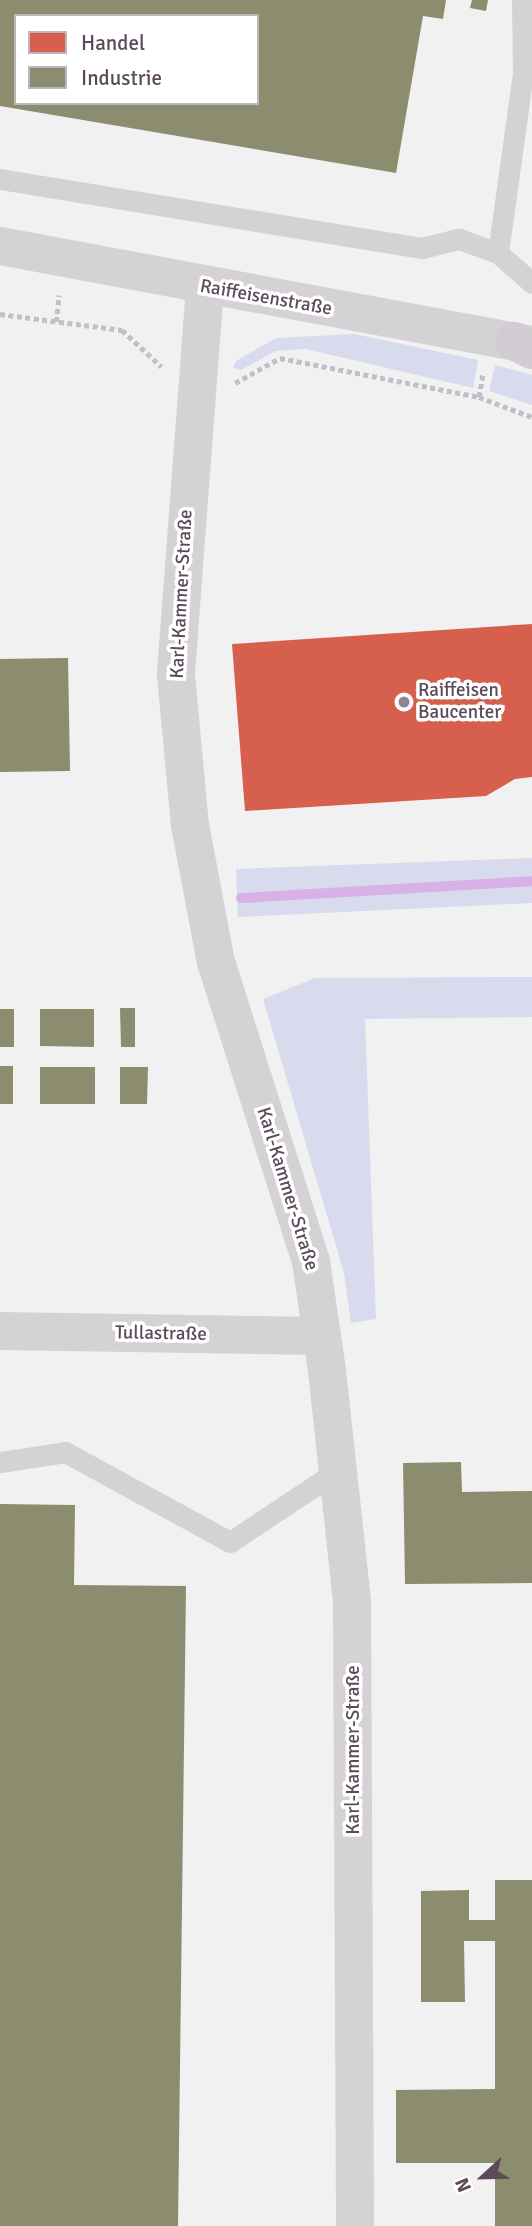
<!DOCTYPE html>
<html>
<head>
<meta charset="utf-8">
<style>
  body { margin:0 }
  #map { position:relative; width:532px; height:2226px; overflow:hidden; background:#f1f1f1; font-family:Signika,sans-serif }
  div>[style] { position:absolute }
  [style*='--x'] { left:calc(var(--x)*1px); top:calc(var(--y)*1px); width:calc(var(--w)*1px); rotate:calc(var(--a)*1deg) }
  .green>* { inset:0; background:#d8daed }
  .shops>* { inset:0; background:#d6604d }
  .industry>* { inset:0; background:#8c8c6e }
  .stream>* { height:10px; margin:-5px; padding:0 5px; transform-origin:5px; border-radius:5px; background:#d8b2e6 }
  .path>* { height:4.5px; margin-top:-2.25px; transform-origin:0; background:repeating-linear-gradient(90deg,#c1bfc9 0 5px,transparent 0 8.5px) }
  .service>* { height:21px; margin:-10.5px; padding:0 10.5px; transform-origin:10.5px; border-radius:10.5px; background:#d5d2d5 }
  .minor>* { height:38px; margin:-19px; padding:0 19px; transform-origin:19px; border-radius:19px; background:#d5d2d5 }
  .tertiary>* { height:38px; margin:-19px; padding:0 19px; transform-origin:19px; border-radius:19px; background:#d5d2d5 }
  .primary>* { height:38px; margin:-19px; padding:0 19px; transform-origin:19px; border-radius:19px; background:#d1ccd1 }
  .dots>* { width:19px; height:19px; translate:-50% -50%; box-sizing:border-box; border:4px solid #fff; border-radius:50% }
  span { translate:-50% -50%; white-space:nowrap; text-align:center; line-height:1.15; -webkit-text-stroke:7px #fff; paint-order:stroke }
  .street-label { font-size:19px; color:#5b4a5a }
  .poi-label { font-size:19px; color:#5b4a5a }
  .left { translate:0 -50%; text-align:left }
  .legend { position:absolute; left:14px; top:14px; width:245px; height:91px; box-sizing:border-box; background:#fff; border:2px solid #bdb7bd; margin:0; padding:9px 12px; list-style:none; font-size:21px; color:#5b4a5a }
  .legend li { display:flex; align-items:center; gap:14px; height:35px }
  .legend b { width:35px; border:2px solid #bdb7bd }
  .north { position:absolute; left:448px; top:2142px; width:70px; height:70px; -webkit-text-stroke:5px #fff; paint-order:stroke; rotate:248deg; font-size:19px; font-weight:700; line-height:28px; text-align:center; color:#5b4a5a }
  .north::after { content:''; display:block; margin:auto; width:24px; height:32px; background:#5b4a5a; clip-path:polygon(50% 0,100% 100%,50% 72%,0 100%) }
</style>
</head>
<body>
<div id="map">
  <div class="green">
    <div style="clip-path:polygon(354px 334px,478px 360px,473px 388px,306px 349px,276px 351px,241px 370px,233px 368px,236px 361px,276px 338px)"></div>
    <div style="clip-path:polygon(495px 365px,532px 375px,532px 405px,489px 391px)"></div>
    <div style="clip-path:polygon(532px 858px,532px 903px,238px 917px,236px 869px)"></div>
    <div style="clip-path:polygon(532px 977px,532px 1017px,365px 1019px,376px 1319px,351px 1323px,344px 1273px,263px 999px,315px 978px)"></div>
  </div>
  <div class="shops">
    <div style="clip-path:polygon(532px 624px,532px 777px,515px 779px,486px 796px,245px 811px,232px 644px)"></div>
  </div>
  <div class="industry">
    <div style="clip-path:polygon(evenodd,0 0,446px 0,443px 19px,423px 16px,396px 173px,0 106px,0 0,16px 16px,257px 16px,257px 103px,16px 103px,16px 16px)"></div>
    <div style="clip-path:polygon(472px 0,488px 0,486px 11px,470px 8px)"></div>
    <div style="clip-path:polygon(68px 658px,70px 771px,0 772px,0 659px)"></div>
    <div style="clip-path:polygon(120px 1008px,135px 1008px,135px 1047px,121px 1047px)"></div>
    <div style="clip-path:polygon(0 1009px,14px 1009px,14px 1047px,0 1047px)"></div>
    <div style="clip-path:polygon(40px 1009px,94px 1009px,94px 1047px,40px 1046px)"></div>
    <div style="clip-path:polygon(0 1066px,13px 1066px,13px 1104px,0 1104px)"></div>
    <div style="clip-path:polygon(40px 1067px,95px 1067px,95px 1104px,40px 1104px)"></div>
    <div style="clip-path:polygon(120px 1067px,148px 1067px,147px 1104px,120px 1104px)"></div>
    <div style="clip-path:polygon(461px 1462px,462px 1492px,532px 1491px,532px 1583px,405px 1584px,403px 1463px)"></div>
    <div style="clip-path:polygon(0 1504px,75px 1505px,74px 1585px,186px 1586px,178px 2226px,0 2226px)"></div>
    <div style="clip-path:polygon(495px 1880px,532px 1880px,532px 2226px,495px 2226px,495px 2163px,396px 2163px,396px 2090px,495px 2089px,495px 1941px,464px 1941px,465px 2002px,421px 2002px,421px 1891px,469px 1890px,469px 1920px,495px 1920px)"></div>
  </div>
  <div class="stream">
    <div style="--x:241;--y:898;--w:291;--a:-3.3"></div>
  </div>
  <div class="path">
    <div style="--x:0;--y:314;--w:123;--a:7.5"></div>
    <div style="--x:122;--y:330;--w:54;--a:42.8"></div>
    <div style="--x:56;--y:322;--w:27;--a:-84"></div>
    <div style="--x:235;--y:383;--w:51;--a:-29.1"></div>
    <div style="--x:280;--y:358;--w:203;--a:11.1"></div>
    <div style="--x:479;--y:397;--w:57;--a:20.7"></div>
    <div style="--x:479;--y:397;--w:24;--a:-81"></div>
  </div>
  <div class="service">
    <div style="--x:0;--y:179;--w:428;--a:9.3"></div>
    <div style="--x:422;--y:248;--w:38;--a:-14"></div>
    <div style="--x:459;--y:239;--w:41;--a:19.7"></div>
    <div style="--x:498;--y:253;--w:45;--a:41.4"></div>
    <div style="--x:498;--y:253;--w:183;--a:-82.1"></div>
    <div style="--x:523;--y:72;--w:72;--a:-90.8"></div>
    <div style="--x:0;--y:1462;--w:66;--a:-8.7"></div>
    <div style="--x:65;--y:1452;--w:188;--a:28.6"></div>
    <div style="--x:230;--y:1542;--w:128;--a:-33.6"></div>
  </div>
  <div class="minor">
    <div style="--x:205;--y:287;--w:389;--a:94.3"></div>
    <div style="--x:176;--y:675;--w:151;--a:84.7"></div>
    <div style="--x:190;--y:825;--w:139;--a:79.3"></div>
    <div style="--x:216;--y:962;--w:314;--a:72.4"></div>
    <div style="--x:311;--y:1261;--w:111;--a:81.7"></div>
    <div style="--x:327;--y:1371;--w:233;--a:83.8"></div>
    <div style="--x:352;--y:1603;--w:623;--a:89.72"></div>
    <div style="--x:0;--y:1331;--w:322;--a:0.9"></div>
  </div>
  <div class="tertiary">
    <div style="--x:0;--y:246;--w:541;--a:10.54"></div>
  </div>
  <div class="primary">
    <div style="--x:514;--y:341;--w:20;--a:27"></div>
  </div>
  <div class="dots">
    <div style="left:404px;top:702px;background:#90848f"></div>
  </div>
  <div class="street-label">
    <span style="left:266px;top:298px;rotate:10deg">Raiffeisenstraße</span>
    <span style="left:182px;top:594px;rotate:-87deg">Karl-Kammer-Straße</span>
    <span style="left:287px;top:1189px;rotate:73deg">Karl-Kammer-Straße</span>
    <span style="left:161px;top:1334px;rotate:1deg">Tullastraße</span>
    <span style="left:354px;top:1750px;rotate:-90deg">Karl-Kammer-Straße</span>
  </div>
  <div class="poi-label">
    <span class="left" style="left:418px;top:702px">Raiffeisen<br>Baucenter</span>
  </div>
  <ul class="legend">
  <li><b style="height:19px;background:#d6604d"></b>Handel</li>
  <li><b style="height:19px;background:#8c8c6e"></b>Industrie</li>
  </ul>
  <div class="north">N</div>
</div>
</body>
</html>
